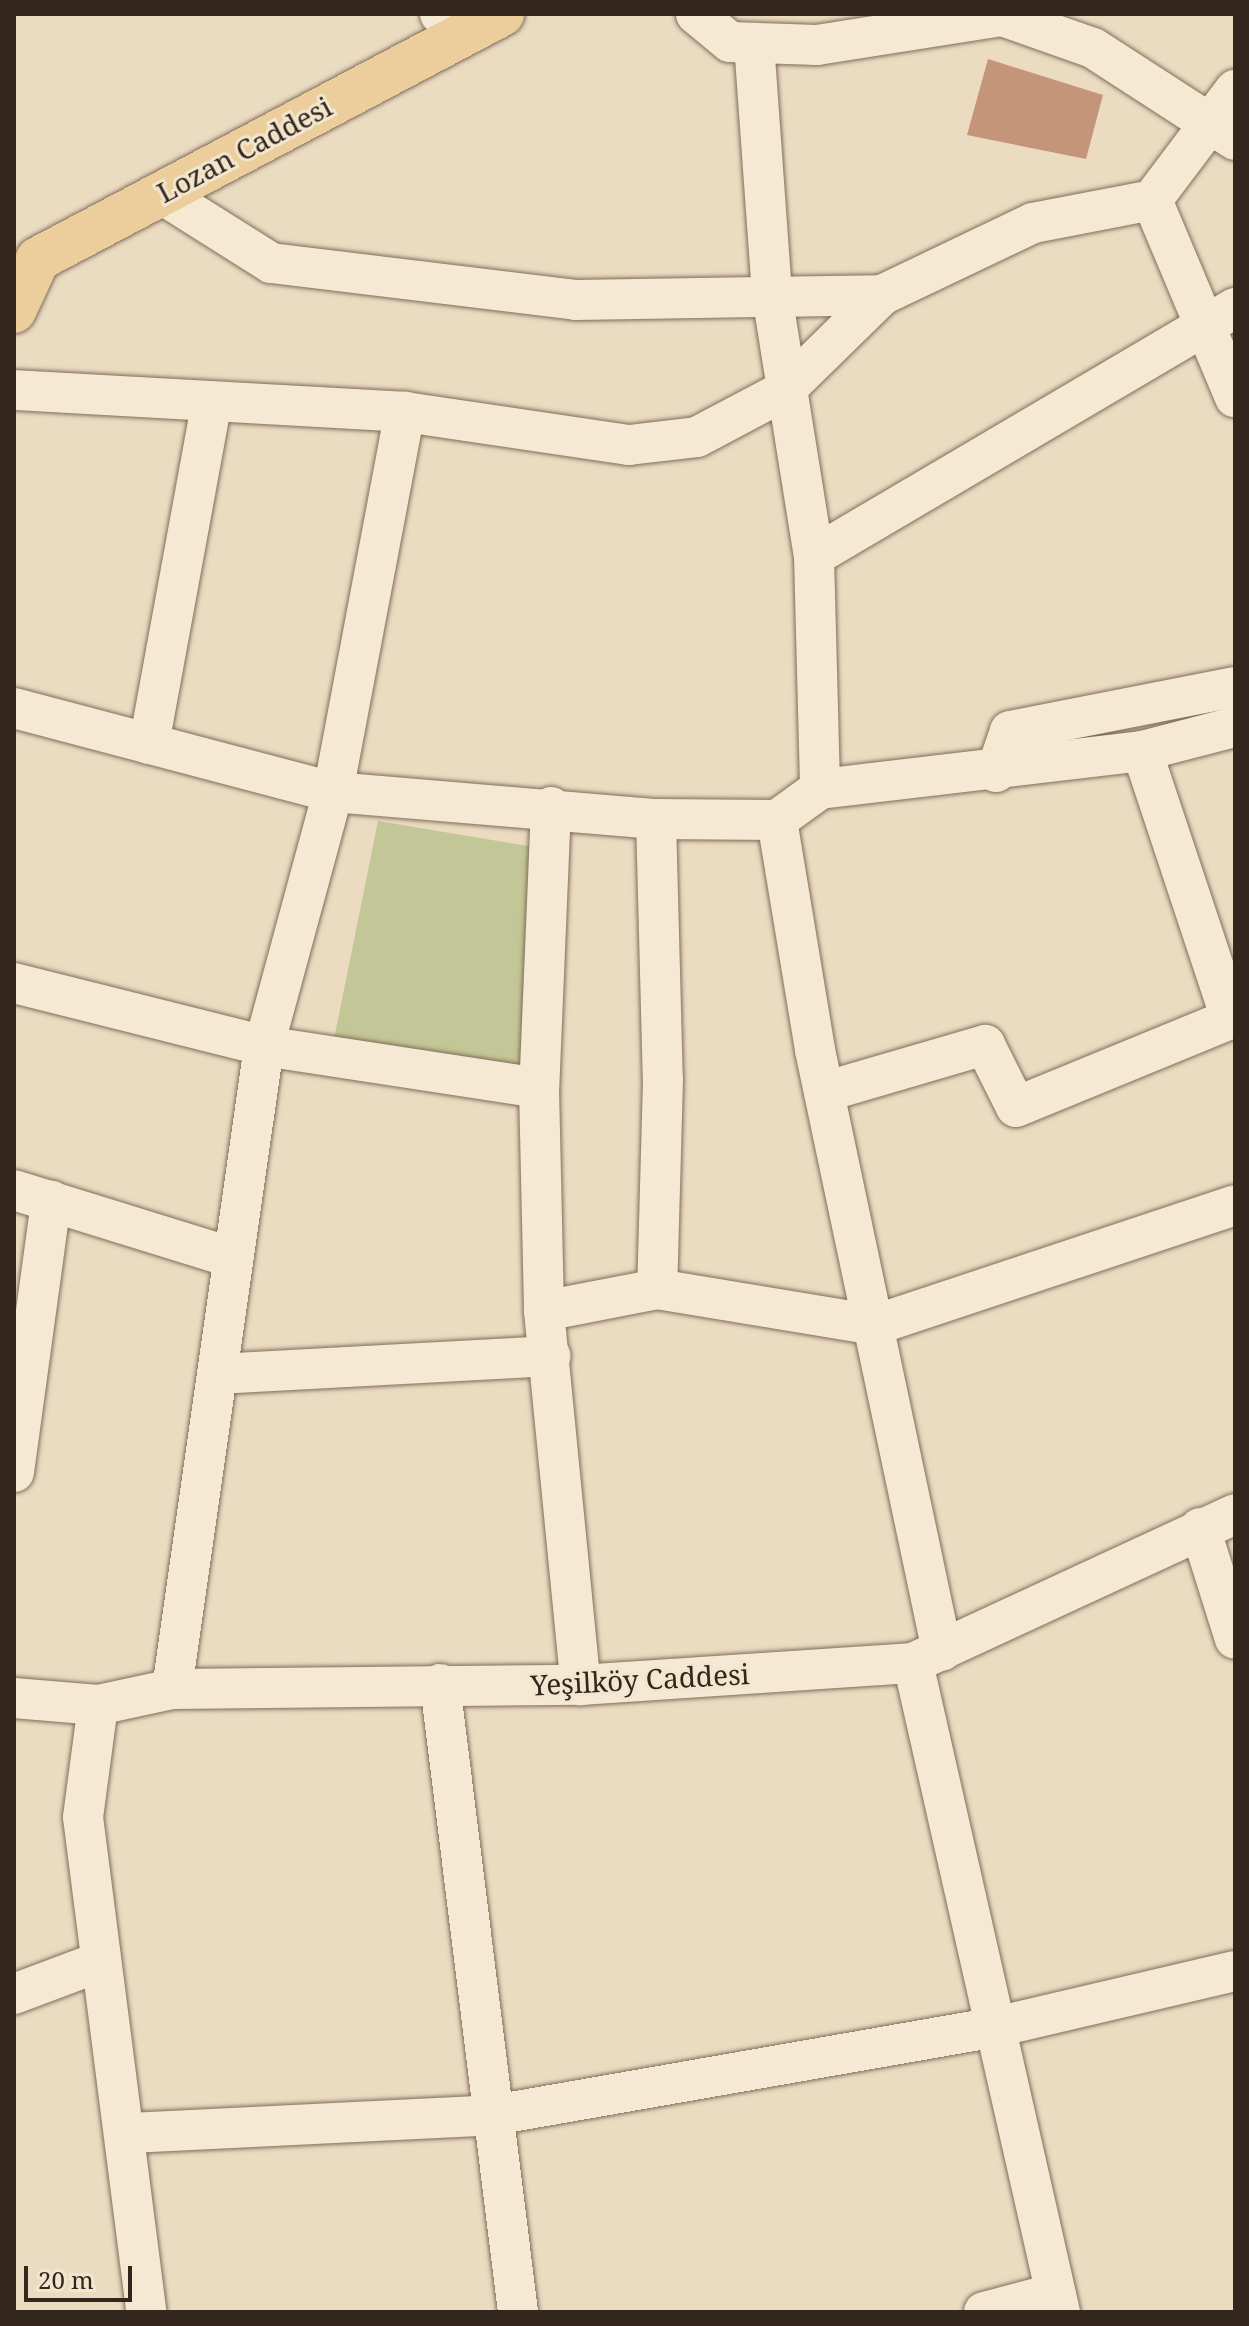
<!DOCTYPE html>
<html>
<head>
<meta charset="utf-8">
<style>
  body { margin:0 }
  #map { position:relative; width:1249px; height:2326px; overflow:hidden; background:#eadbc1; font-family:"Noto Serif",serif }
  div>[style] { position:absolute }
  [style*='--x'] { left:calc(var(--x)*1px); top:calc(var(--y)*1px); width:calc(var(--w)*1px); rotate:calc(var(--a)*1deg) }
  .green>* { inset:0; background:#c3c696 }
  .building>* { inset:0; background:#c59579 }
  .roads { filter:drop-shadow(0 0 2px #816d5a) drop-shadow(0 0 2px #816d5a) }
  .minor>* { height:40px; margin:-20px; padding:0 20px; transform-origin:20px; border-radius:20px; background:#f5e9d3 }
  .major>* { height:44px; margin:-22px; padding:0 22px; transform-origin:22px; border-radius:22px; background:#ebce9b }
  span { translate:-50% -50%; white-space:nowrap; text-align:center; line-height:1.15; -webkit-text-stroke:6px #f2e6cf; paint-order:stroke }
  .street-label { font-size:28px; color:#32261d }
  .frame { position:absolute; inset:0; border:16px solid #32261d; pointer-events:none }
  .scale { position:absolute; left:24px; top:2266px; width:108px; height:36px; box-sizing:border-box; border:4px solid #32261d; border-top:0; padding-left:10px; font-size:24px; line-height:28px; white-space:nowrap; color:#32261d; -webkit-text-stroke:6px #f2e6cf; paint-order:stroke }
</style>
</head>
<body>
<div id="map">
  <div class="green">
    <div style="clip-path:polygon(378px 821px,540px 848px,534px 1076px,332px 1049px)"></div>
  </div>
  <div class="building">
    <div style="clip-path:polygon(988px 59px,1103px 95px,1086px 159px,967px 135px)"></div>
  </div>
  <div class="roads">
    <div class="minor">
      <div style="--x:440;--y:14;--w:46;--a:10.1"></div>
      <div style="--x:696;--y:14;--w:44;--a:39.5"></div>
      <div style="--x:730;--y:42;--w:87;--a:2"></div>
      <div style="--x:817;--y:45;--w:187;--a:-8.9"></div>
      <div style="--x:1002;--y:16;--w:96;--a:19.4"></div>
      <div style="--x:1093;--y:48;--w:169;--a:32.9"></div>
      <div style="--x:754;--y:43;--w:253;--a:85.9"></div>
      <div style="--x:772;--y:295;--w:264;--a:80.9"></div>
      <div style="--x:814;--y:556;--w:233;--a:88.5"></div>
      <div style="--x:160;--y:193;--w:131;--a:32.2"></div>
      <div style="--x:271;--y:263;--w:306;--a:6.9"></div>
      <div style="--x:575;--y:300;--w:307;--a:-0.9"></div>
      <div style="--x:1152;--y:200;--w:214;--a:67.2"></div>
      <div style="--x:14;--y:390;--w:392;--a:3.2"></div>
      <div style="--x:405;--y:412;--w:226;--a:8.4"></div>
      <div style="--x:629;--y:445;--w:68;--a:-6.7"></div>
      <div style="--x:697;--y:437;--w:98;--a:-27.9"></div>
      <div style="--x:784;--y:391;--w:137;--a:-44.4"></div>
      <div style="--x:882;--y:295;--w:167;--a:-25.5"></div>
      <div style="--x:1033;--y:223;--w:121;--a:-10.9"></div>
      <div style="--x:1152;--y:200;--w:138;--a:-53"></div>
      <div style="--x:814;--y:556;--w:489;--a:-30.5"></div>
      <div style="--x:14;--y:708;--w:330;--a:14.8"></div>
      <div style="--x:333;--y:792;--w:324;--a:4.8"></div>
      <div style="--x:656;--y:819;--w:121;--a:0.5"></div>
      <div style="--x:777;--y:820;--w:53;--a:-35.8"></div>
      <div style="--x:820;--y:789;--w:324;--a:-6.7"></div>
      <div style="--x:1142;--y:751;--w:96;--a:-14.5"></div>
      <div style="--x:149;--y:744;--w:348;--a:-79.6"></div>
      <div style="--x:1142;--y:751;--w:281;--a:71.6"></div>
      <div style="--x:996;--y:772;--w:43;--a:-71.1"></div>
      <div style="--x:1010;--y:731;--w:229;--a:-11.1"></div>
      <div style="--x:551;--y:807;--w:281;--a:92.4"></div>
      <div style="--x:539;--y:1088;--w:223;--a:88.7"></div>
      <div style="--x:544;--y:1311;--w:376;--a:84.4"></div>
      <div style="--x:656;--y:819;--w:261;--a:88.5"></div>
      <div style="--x:663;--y:1080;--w:209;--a:91.6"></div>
      <div style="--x:777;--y:820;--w:233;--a:80.6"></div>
      <div style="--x:815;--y:1050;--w:614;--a:78.07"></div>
      <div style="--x:14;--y:983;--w:258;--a:14.1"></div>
      <div style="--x:264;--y:1046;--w:278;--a:8.7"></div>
      <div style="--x:824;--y:1092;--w:168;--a:-16.3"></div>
      <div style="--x:985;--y:1045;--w:69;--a:63.4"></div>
      <div style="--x:1016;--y:1107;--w:237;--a:-22.3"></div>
      <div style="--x:14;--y:1190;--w:227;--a:17.2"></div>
      <div style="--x:544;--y:1311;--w:115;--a:-11"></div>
      <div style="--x:657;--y:1289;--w:221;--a:9.4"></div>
      <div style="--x:875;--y:1325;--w:379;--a:-18.4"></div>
      <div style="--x:218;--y:1374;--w:333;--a:-3.1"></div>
      <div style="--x:14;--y:1472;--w:274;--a:-82.2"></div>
      <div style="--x:1200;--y:1528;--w:116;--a:72.5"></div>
      <div style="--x:913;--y:1663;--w:665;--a:77.24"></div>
      <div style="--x:440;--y:1684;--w:633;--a:82.92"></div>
      <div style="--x:172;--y:1689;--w:650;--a:-81.86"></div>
      <div style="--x:264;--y:1046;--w:263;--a:-74.8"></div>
      <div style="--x:333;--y:792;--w:387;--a:-79.3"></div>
      <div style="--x:14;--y:1698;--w:84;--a:4.8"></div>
      <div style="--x:98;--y:1705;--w:76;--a:-12.2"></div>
      <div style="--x:172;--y:1689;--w:409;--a:-0.6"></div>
      <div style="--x:581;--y:1685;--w:333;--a:-3.8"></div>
      <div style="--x:913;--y:1663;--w:355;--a:-24.8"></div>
      <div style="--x:98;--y:1705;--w:113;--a:97.6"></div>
      <div style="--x:83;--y:1817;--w:499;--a:82.7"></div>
      <div style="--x:14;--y:1994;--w:91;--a:-20.6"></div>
      <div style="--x:129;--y:2133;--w:365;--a:-2.8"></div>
      <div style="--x:494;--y:2115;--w:510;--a:-9.94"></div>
      <div style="--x:996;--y:2027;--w:245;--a:-13.2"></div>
      <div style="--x:984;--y:2312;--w:74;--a:-14.8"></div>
    </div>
    <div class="major">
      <div style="--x:14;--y:311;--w:57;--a:-65.2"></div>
      <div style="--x:38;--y:259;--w:525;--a:-27.83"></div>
    </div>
  </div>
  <div class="street-label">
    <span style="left:244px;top:149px;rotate:-28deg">Lozan Caddesi</span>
    <span style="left:640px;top:1679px;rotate:-3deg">Yeşilköy Caddesi</span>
  </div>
  <div class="frame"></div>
  <div class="scale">20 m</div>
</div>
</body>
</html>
